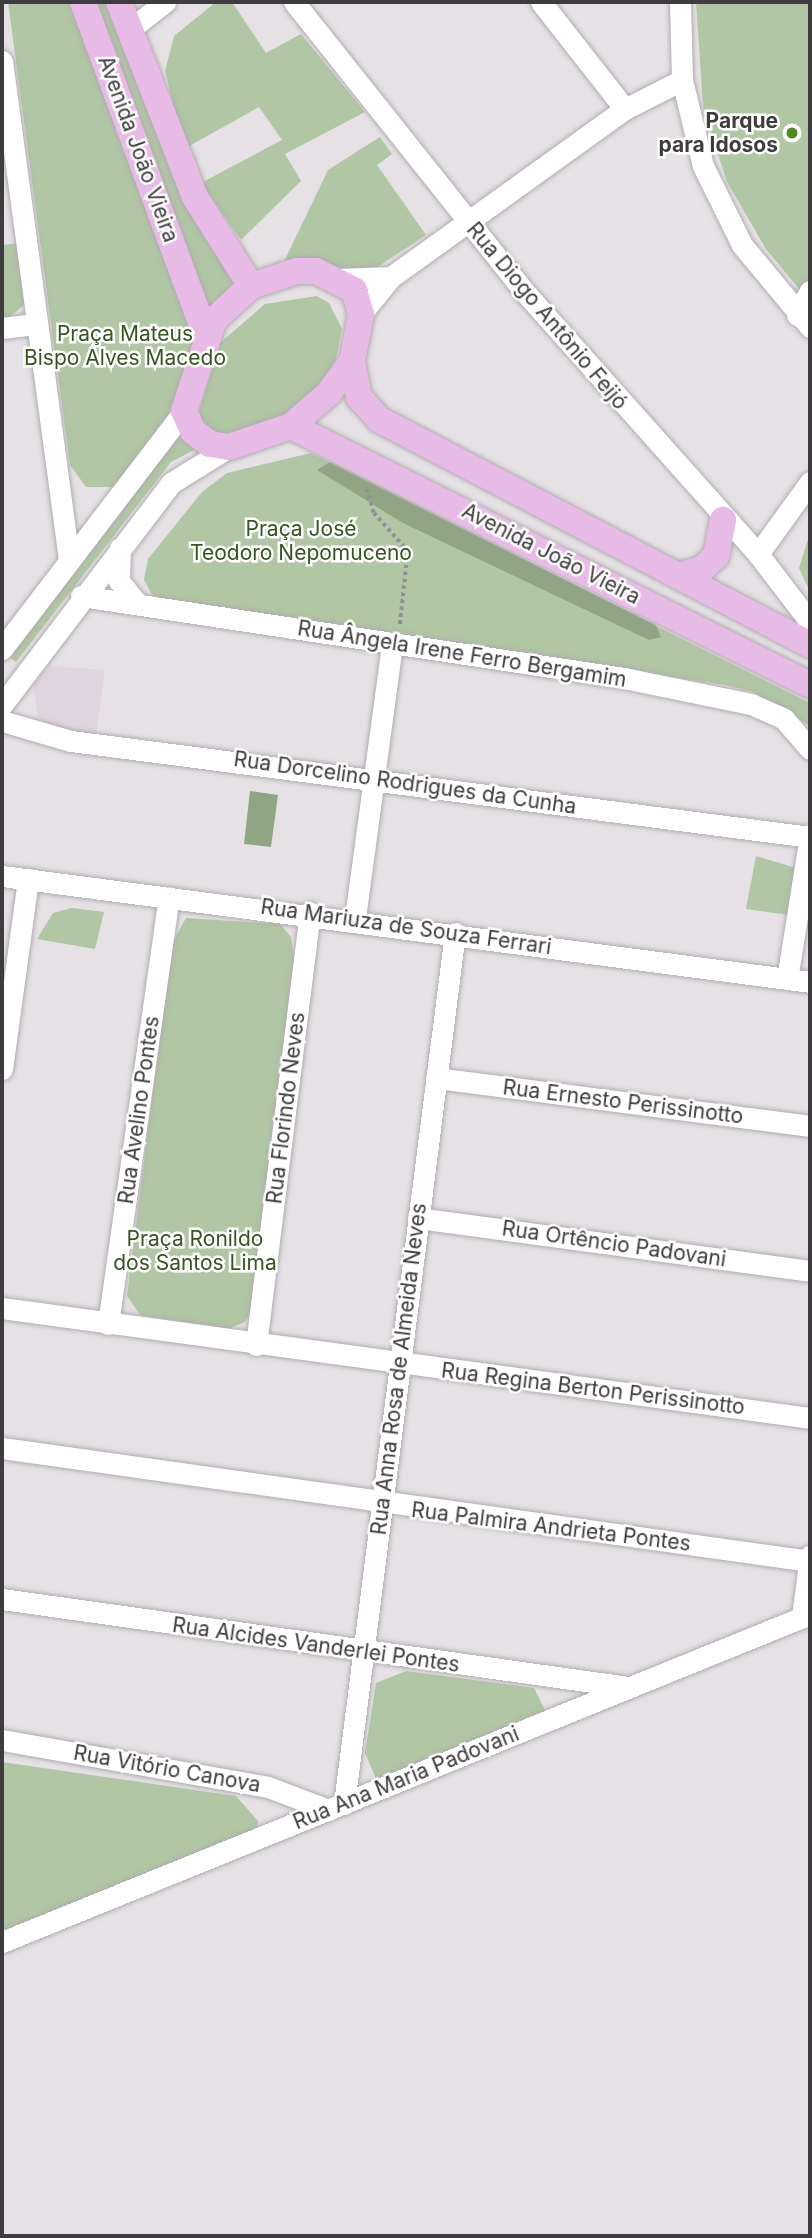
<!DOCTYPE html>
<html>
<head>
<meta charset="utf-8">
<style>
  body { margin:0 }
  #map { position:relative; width:812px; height:2238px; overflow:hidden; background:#e5e1e5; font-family:Inter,sans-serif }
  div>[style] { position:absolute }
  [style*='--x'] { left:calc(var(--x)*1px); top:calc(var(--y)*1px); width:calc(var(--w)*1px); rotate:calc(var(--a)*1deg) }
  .built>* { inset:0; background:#e0d5df }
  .green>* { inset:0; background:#b1c6a4 }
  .forest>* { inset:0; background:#90a584 }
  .path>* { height:3.5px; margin-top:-1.75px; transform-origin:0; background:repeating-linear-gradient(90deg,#939093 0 3.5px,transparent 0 7px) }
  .roads { filter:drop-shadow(0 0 2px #b0acb0) drop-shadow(0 0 2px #b0acb0) }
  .minor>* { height:21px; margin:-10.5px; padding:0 10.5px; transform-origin:10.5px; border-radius:10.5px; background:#fff }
  .major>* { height:26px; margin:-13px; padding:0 13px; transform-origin:13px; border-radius:13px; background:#e8bbe6 }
  .dots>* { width:19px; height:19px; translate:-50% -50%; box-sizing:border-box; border:4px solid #fff; border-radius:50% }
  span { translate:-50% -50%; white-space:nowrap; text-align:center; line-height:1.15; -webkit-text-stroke:5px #fff; paint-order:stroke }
  .poi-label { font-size:21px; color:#3e3c3e; font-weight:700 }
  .right { translate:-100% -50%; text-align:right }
  .street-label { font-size:21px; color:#3e3c3e }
  .park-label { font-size:21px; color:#375423 }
  .frame { position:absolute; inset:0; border:4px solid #3e3c3e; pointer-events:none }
</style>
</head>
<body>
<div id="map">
  <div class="built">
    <div style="clip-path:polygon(51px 666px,105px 670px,96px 735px,57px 731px,38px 717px,33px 685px)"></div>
  </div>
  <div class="green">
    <div style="clip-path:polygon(8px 2px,74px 2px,198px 333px,181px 403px,114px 487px,86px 487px,70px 465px)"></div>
    <div style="clip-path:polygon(89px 2px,110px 2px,236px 280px,205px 314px)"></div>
    <div style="clip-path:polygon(216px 2px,232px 2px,266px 53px,301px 34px,365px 112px,285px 154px,301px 181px,241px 240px,201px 183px,282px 140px,259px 107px,184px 149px,165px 71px,174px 36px)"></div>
    <div style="clip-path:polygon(696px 2px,810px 2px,810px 302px,766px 249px,727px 182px,703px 107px)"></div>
    <div style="clip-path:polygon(380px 137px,392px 154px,377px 165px,426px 235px,376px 268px,280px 270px,328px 170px)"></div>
    <div style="clip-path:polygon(20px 243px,26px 303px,2px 324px,2px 245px)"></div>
    <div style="clip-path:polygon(317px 296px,329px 303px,342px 329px,334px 369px,298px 409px,220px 439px,197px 417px,220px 343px,265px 304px)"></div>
    <div style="clip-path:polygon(180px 433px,194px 450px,171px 462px,16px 662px,7px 655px)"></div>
    <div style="clip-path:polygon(311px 453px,810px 703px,810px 726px,753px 692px,725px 685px,163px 602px,151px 593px,144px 580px,148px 559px,202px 492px,227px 473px)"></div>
    <div style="clip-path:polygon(810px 533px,810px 592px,799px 568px)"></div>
    <div style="clip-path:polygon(756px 856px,796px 868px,797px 916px,746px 909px)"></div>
    <div style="clip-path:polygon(72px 908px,104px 912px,95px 949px,37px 939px,53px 913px)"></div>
    <div style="clip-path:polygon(186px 918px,280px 924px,291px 937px,294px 958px,254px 1307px,245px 1322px,228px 1329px,140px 1315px,127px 1296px,172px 943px)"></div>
    <div style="clip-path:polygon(406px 1671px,534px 1688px,546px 1712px,377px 1781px,365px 1753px,376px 1683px)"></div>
    <div style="clip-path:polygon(2px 1762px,236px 1796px,258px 1821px,256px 1835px,2px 1942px)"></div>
  </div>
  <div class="forest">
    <div style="clip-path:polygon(330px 462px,656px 625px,661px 637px,649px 640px,403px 523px,317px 470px)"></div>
    <div style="clip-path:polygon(250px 791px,278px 795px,271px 847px,244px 844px)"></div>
  </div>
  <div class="path">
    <div style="--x:367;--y:489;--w:25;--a:74"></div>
    <div style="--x:374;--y:513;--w:51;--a:48.2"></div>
    <div style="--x:408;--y:551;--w:75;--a:96.1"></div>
  </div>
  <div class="roads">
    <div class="minor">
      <div style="--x:294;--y:2;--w:367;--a:51.5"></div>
      <div style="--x:522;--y:289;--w:355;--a:48.3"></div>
      <div style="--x:758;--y:554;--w:86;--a:52.6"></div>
      <div style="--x:541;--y:2;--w:136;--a:51.9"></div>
      <div style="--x:680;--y:2;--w:78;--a:88.5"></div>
      <div style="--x:682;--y:80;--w:89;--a:76.3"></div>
      <div style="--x:703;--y:166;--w:88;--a:63.7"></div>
      <div style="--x:742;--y:245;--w:107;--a:50.3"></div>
      <div style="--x:129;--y:30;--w:46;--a:-37.9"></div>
      <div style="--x:2;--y:61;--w:503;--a:82.35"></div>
      <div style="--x:337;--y:279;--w:54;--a:-2.1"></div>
      <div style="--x:361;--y:314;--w:48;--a:-51"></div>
      <div style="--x:391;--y:277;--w:288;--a:-35.7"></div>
      <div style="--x:625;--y:109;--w:64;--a:-27"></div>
      <div style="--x:797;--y:315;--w:27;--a:-62"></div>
      <div style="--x:2;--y:328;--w:35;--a:-7"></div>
      <div style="--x:120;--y:548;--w:33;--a:92"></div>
      <div style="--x:119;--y:581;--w:28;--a:51"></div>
      <div style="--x:758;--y:554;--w:89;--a:-54.2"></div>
      <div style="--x:81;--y:596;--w:549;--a:8.59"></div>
      <div style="--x:624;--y:678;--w:130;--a:11.6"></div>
      <div style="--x:751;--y:704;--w:36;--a:24"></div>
      <div style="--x:784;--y:719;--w:40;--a:49"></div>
      <div style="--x:2;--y:649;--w:300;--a:-52.6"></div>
      <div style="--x:2;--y:705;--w:279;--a:-52.7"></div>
      <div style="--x:171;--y:483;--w:68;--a:-31.8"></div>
      <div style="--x:2;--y:721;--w:72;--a:16.2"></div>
      <div style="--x:71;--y:741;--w:745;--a:7.4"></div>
      <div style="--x:2;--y:876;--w:815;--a:7.47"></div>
      <div style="--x:355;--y:918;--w:275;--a:-82.3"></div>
      <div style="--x:787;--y:979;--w:146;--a:-80.9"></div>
      <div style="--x:2;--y:1069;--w:192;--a:-82.2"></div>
      <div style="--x:436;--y:1078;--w:377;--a:7.3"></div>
      <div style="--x:418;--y:1218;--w:396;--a:7.7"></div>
      <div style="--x:2;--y:1308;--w:815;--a:7.75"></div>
      <div style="--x:108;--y:1324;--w:431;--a:-81.9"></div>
      <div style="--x:256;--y:1345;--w:436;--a:-82.9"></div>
      <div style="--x:2;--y:1448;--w:816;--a:7.96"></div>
      <div style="--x:2;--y:1599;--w:632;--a:8"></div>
      <div style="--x:802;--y:1617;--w:62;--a:-82.5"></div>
      <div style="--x:2;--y:1740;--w:270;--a:10"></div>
      <div style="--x:268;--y:1787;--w:65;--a:20.7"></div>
      <div style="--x:344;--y:1804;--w:878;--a:-82.74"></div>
      <div style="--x:2;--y:1942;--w:872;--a:-22.09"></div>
    </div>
    <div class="major">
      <div style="--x:83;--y:2;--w:357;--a:69.8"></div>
      <div style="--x:119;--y:2;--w:209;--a:68.7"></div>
      <div style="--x:195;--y:197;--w:105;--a:57.8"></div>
      <div style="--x:297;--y:271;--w:19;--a:0"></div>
      <div style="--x:316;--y:271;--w:42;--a:26.6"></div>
      <div style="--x:354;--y:290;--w:25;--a:74"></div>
      <div style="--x:361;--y:314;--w:48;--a:100.8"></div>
      <div style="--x:352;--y:361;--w:39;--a:126"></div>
      <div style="--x:329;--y:393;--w:50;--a:139"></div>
      <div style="--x:291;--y:426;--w:65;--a:161.3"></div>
      <div style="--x:229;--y:447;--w:19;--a:-171"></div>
      <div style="--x:210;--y:444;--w:21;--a:-143"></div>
      <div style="--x:193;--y:431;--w:22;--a:-114"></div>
      <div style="--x:184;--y:411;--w:96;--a:-71.8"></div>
      <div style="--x:214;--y:320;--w:50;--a:-42.6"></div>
      <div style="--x:251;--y:286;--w:48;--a:-18.1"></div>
      <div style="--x:352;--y:361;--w:37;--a:79"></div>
      <div style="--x:359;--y:397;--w:31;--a:48"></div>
      <div style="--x:380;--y:420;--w:485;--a:27.6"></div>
      <div style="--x:291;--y:426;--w:580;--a:26.52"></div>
      <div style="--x:679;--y:576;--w:24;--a:-17"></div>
      <div style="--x:702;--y:569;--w:19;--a:-43"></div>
      <div style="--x:716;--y:556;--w:37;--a:-79"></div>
    </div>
  </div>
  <div class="dots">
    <div style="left:792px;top:133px;background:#508822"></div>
  </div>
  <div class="poi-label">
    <span class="right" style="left:778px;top:133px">Parque<br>para Idosos</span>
  </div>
  <div class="street-label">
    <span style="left:138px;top:149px;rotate:70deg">Avenida João Vieira</span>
    <span style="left:547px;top:316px;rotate:50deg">Rua Diogo Antônio Feijó</span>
    <span style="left:551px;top:554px;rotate:27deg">Avenida João Vieira</span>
    <span style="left:462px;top:654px;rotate:9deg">Rua Ângela Irene Ferro Bergamim</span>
    <span style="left:405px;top:783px;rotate:8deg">Rua Dorcelino Rodrigues da Cunha</span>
    <span style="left:406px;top:927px;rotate:8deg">Rua Mariuza de Souza Ferrari</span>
    <span style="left:623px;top:1102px;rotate:7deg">Rua Ernesto Perissinotto</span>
    <span style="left:286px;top:1108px;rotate:-83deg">Rua Florindo Neves</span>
    <span style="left:139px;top:1110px;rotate:-82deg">Rua Avelino Pontes</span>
    <span style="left:614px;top:1244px;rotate:8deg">Rua Ortêncio Padovani</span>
    <span style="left:399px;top:1369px;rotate:-83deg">Rua Anna Rosa de Almeida Neves</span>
    <span style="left:593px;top:1389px;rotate:7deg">Rua Regina Berton Perissinotto</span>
    <span style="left:551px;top:1527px;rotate:7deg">Rua Palmira Andrieta Pontes</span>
    <span style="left:316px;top:1645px;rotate:8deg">Rua Alcides Vanderlei Pontes</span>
    <span style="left:167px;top:1769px;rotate:10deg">Rua Vitório Canova</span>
    <span style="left:406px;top:1778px;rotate:-22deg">Rua Ana Maria Padovani</span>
  </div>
  <div class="park-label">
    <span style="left:125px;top:346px">Praça Mateus<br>Bispo Alves Macedo</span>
    <span style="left:301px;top:541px">Praça José<br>Teodoro Nepomuceno</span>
    <span style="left:195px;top:1251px">Praça Ronildo<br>dos Santos Lima</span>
  </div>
  <div class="frame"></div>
</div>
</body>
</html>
